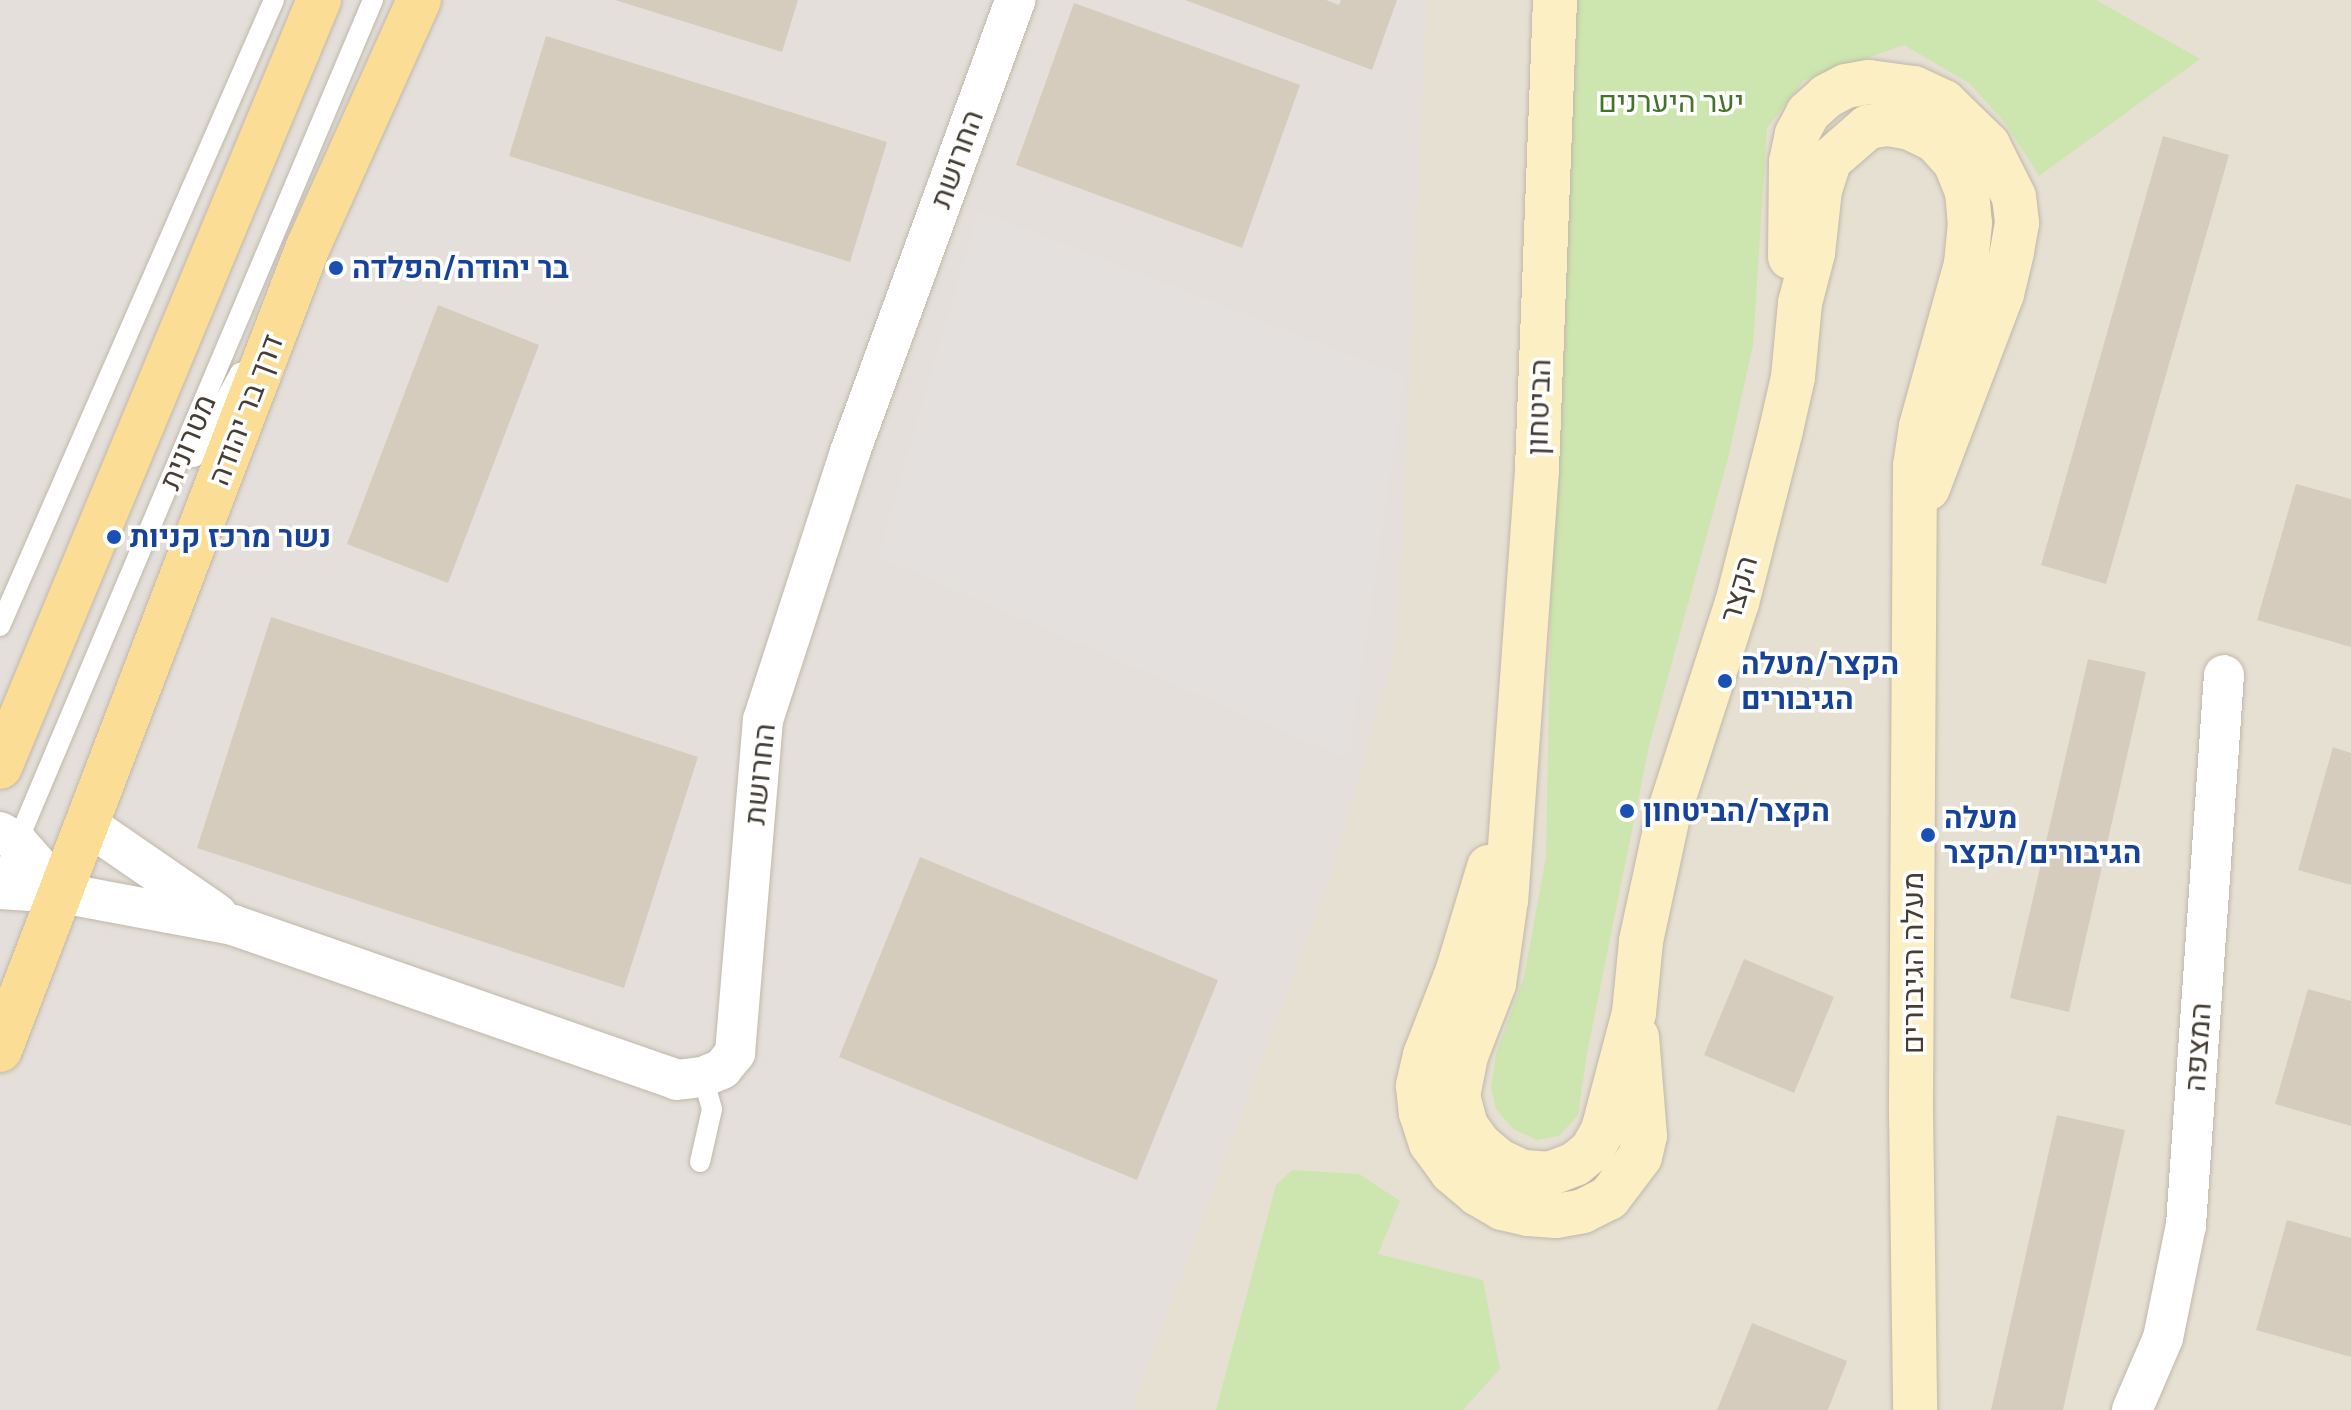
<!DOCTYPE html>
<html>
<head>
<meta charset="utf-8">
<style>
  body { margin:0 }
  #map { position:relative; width:2351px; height:1410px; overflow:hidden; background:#f2eee5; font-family:Karla,Heebo,sans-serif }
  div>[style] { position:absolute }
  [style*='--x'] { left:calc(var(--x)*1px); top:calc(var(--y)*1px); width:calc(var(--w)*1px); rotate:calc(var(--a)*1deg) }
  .residential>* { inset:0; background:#e6e0d3 }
  .industrial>* { inset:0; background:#e4dfda }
  .green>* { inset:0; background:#cde5af }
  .parking>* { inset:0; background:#e3e0dd }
  .building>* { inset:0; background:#d6ccbe }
  .roads { filter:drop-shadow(0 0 2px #c0b8ab) drop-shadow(0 0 2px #c0b8ab) }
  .lane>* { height:20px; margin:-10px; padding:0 10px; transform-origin:10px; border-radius:10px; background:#fff }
  .street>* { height:40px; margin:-20px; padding:0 20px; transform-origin:20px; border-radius:20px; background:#fff }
  .secondary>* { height:44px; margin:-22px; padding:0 22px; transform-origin:22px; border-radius:22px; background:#fdefc4 }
  .primary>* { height:44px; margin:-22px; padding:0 22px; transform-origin:22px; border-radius:22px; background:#fbdd95 }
  .dots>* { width:22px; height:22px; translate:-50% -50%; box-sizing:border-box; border:4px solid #fff; border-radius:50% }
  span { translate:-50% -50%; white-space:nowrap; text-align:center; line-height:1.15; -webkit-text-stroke:7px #fff; paint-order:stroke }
  .park-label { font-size:30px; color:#46732a }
  .street-label { font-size:30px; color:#443e35 }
  .transit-label { font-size:30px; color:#164399; font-weight:700 }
  .left { translate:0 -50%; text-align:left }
</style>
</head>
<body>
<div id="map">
  <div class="residential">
    <div style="clip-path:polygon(0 0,2351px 0,2351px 1410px,0 1410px)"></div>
  </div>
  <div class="industrial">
    <div style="clip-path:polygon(0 0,1427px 0,1398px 639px,1333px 871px,1132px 1410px,0 1410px)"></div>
  </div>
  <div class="green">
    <div style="clip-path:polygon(1578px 0,2096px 0,2200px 59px,2039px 176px,2006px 124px,1969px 83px,1904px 45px,1804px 80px,1767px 128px,1753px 345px,1728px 458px,1649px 746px,1587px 1053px,1578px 1115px,1559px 1136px,1537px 1140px,1513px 1129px,1496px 1109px,1491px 1087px,1496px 1054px,1524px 977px,1546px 857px,1553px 486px)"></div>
    <div style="clip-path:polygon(1292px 1170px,1359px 1174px,1400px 1201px,1378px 1254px,1483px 1280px,1500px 1369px,1463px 1410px,1216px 1410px,1276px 1185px)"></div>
  </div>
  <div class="parking">
    <div style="clip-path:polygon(978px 210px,1405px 376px,1349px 760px,877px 557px)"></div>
  </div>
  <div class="building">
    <div style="clip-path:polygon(615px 0,798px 0,782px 52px)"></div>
    <div style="clip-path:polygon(1185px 0,1326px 0,1339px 5px,1341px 0,1397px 0,1372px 70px)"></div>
    <div style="clip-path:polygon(1074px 3px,1300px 85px,1242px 248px,1016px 165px)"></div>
    <div style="clip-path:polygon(546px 36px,887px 142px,850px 262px,509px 156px)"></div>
    <div style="clip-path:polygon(2163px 136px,2229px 155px,2106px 584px,2041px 565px)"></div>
    <div style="clip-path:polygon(438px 305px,539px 345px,448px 583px,347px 544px)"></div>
    <div style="clip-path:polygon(2296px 484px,2351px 499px,2351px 647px,2257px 620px)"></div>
    <div style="clip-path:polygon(271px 617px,698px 757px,624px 988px,197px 848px)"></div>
    <div style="clip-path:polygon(2088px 659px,2146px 672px,2069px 1012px,2010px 998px)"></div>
    <div style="clip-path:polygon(2333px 747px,2351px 753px,2351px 885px,2298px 870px)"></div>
    <div style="clip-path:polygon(920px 857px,1218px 980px,1137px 1180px,839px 1057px)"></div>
    <div style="clip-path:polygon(1744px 959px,1834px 997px,1794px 1093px,1704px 1055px)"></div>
    <div style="clip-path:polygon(2308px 989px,2351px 1001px,2351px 1126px,2275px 1104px)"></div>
    <div style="clip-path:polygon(2057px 1115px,2125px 1130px,2063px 1410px,1991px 1410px)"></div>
    <div style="clip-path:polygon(2287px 1220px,2351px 1238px,2351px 1357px,2256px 1330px)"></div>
    <div style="clip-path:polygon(1752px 1323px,1847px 1361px,1828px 1410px,1717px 1410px)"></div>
  </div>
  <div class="roads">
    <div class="lane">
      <div style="--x:194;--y:457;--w:96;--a:-61.3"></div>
      <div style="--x:0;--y:626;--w:683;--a:-66.36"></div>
      <div style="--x:0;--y:883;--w:959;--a:-67.1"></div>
      <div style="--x:700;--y:1162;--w:54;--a:-77.2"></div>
      <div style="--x:712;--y:1109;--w:33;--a:-106"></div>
    </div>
    <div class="street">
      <div style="--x:88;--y:825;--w:157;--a:34.6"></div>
      <div style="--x:0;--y:832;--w:20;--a:30"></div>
      <div style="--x:17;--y:842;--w:68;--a:48.6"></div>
      <div style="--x:0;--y:889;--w:62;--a:3.7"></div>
      <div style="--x:62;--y:893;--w:174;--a:10.6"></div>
      <div style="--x:233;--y:925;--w:470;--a:19.2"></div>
      <div style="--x:677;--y:1080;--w:26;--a:-7"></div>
      <div style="--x:703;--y:1077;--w:21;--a:-23"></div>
      <div style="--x:722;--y:1069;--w:21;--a:-51"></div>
      <div style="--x:735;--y:1053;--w:334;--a:-85.2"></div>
      <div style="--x:763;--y:720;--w:282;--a:-72"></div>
      <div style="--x:850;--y:452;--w:481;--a:-69.9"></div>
      <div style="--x:2132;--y:1410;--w:78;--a:-66.7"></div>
      <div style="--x:2163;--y:1338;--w:115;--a:-78.5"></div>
      <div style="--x:2186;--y:1225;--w:551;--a:-86.05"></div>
    </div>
    <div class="secondary">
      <div style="--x:1555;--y:0;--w:470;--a:92.2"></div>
      <div style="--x:1537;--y:470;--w:431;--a:94.1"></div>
      <div style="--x:1506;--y:900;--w:85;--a:98.1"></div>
      <div style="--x:1494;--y:984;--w:77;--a:111.3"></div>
      <div style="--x:1466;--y:1056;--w:41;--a:101.3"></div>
      <div style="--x:1458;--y:1096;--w:31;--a:75"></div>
      <div style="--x:1466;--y:1126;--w:24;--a:54"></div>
      <div style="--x:1480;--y:1145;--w:25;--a:40"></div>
      <div style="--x:1499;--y:1161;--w:26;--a:25"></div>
      <div style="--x:1523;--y:1172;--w:26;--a:4"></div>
      <div style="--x:1549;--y:1174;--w:28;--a:-21"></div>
      <div style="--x:1575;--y:1164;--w:22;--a:-39"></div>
      <div style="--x:1592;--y:1150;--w:23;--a:-61"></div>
      <div style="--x:1603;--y:1130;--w:121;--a:-75.2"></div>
      <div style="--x:1634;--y:1013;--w:72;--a:-84.4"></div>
      <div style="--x:1641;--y:941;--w:128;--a:-77.8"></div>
      <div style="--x:1668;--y:816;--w:224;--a:-72.1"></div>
      <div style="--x:1737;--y:603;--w:179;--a:-75.7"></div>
      <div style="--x:1781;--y:430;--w:54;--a:-77.2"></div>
      <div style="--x:1793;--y:377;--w:74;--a:-84.6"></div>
      <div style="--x:1800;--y:303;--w:52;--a:-75.4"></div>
      <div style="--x:1813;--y:253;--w:63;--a:-83.7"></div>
      <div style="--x:1820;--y:190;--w:32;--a:-72"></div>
      <div style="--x:1830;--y:160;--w:50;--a:-41"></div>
      <div style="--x:1868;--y:127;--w:20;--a:-9"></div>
      <div style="--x:1888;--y:124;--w:22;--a:10"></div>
      <div style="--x:1910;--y:128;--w:28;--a:26"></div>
      <div style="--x:1935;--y:140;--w:30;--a:48"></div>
      <div style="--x:1955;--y:162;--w:31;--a:68"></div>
      <div style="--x:1967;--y:191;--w:32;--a:85"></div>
      <div style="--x:1970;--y:223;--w:41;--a:95.6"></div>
      <div style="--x:1966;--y:264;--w:168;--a:105.5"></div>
      <div style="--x:1921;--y:426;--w:40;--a:98.5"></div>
      <div style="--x:1915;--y:466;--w:645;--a:90.36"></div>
      <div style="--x:1911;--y:1111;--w:299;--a:89.2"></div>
      <div style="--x:1790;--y:257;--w:95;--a:-89.4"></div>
      <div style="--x:1791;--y:162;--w:29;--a:-78"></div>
      <div style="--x:1797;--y:134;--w:24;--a:-62"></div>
      <div style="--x:1808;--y:113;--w:25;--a:-42"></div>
      <div style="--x:1827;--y:96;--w:21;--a:-28"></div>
      <div style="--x:1846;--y:86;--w:23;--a:-10"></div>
      <div style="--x:1869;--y:82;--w:45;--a:7.6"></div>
      <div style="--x:1914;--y:88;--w:33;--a:25"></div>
      <div style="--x:1944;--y:102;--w:62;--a:44.3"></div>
      <div style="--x:1988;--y:145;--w:58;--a:63.4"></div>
      <div style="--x:2014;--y:197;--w:26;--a:83"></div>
      <div style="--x:2017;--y:223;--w:29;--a:100"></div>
      <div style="--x:2012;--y:252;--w:43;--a:103.4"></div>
      <div style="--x:2002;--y:294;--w:208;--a:110.9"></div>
      <div style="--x:1489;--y:867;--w:108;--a:106.8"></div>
      <div style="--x:1458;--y:970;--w:91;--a:111.2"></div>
      <div style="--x:1425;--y:1055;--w:32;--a:103"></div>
      <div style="--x:1418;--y:1086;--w:27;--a:84"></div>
      <div style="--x:1421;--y:1113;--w:32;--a:72"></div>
      <div style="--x:1431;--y:1143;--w:36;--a:54"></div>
      <div style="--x:1452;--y:1172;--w:34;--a:40"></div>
      <div style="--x:1478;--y:1194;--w:28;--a:30"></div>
      <div style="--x:1502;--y:1208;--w:27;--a:13"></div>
      <div style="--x:1528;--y:1214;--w:28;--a:4"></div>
      <div style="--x:1556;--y:1216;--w:27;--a:-10"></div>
      <div style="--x:1583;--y:1211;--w:29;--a:-27"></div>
      <div style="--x:1609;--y:1198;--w:51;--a:-52.9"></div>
      <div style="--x:1640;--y:1157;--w:22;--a:-77"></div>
      <div style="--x:1645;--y:1136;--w:99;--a:-94.6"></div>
    </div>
    <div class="primary">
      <div style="--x:0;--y:767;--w:831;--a:-67.42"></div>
      <div style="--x:0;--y:1050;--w:860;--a:-69.02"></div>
      <div style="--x:308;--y:247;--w:271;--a:-65.8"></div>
    </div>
  </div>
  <div class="dots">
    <div style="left:336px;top:268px;background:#1a4fb4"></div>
    <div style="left:114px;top:537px;background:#1a4fb4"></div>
    <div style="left:1725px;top:681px;background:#1a4fb4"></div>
    <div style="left:1627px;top:811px;background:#1a4fb4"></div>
    <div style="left:1928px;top:835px;background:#1a4fb4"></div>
  </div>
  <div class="park-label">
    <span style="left:1671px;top:102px">יער היערנים</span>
  </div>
  <div class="street-label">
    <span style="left:957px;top:159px;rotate:-70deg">החרושת</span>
    <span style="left:1539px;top:407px;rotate:-88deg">הביטחון</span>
    <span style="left:246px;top:410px;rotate:-69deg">דרך בר יהודה</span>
    <span style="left:188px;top:442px;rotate:-67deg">מטרונית</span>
    <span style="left:1739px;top:589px;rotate:-74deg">הקצר</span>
    <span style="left:760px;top:774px;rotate:-84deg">החרושת</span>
    <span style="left:1913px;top:963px;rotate:-90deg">מעלה הגיבורים</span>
    <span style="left:2198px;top:1047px;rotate:-86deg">המצפה</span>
  </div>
  <div class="transit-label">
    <span class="left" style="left:352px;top:268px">בר יהודה/הפלדה</span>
    <span class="left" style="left:130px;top:537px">נשר מרכז קניות</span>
    <span class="left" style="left:1741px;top:681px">הקצר/מעלה<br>הגיבורים</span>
    <span class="left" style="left:1643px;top:811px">הקצר/הביטחון</span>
    <span class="left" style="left:1944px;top:835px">מעלה<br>הגיבורים/הקצר</span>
  </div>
</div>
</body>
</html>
